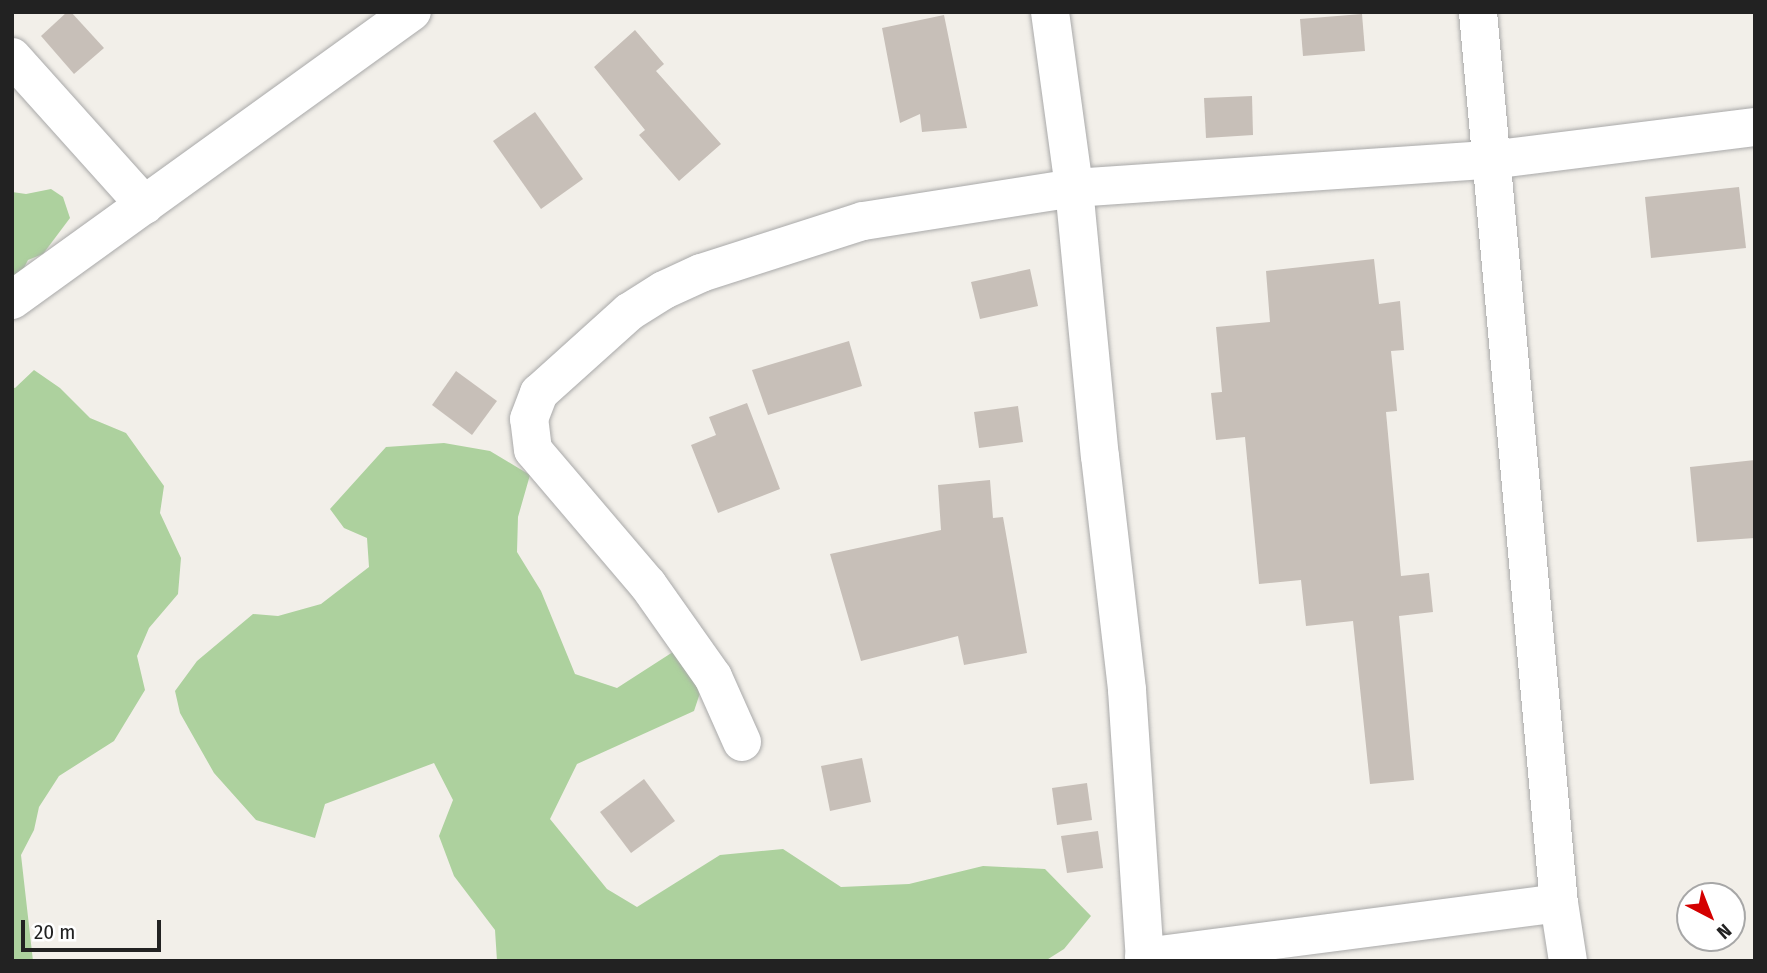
<!DOCTYPE html>
<html>
<head>
<meta charset="utf-8">
<style>
  body { margin:0 }
  #map { position:relative; width:1767px; height:973px; overflow:hidden; background:#f2efe9; font-family:"Fira Sans Condensed",sans-serif }
  div>[style] { position:absolute }
  [style*='--x'] { left:calc(var(--x)*1px); top:calc(var(--y)*1px); width:calc(var(--w)*1px); rotate:calc(var(--a)*1deg) }
  .forest>* { inset:0; background:#add19e }
  .building>* { inset:0; background:#c7bfb8 }
  .roads { filter:drop-shadow(0 0 2px #a9a9a9) drop-shadow(0 0 2px #a9a9a9) }
  .minor>* { height:38px; margin:-19px; padding:0 19px; transform-origin:19px; border-radius:19px; background:#fff }
  span { translate:-50% -50%; white-space:nowrap; text-align:center; line-height:1.15; -webkit-text-stroke:5px #fff; paint-order:stroke }
  .frame { position:absolute; inset:0; border:14px solid #222; pointer-events:none }
  .north { position:absolute; left:1676px; top:882px; width:70px; height:70px; box-sizing:border-box; background:#fff; border:2px solid #a7a7a7; border-radius:50%; rotate:138deg; font-size:19px; font-weight:700; line-height:28px; text-align:center; color:#222 }
  .north::after { content:''; display:block; margin:auto; width:24px; height:32px; background:#d40000; clip-path:polygon(50% 0,100% 100%,50% 72%,0 100%) }
  .scale { position:absolute; left:21px; top:920px; width:140px; height:32px; box-sizing:border-box; border:4px solid #222; border-top:0; padding-left:9px; font-size:21px; line-height:24px; white-space:nowrap; color:#222; -webkit-text-stroke:5px #fff; paint-order:stroke }
</style>
</head>
<body>
<div id="map">
  <div class="forest">
    <div style="clip-path:polygon(51px 189px,63px 197px,70px 218px,43px 254px,28px 260px,12px 291px,12px 192px,26px 194px)"></div>
    <div style="clip-path:polygon(34px 370px,60px 388px,90px 418px,126px 433px,164px 486px,160px 513px,181px 558px,178px 594px,149px 628px,137px 656px,145px 690px,114px 741px,59px 776px,39px 807px,34px 830px,21px 855px,33px 961px,12px 961px,12px 387px,15px 388px)"></div>
    <div style="clip-path:polygon(444px 443px,490px 451px,530px 475px,518px 517px,517px 552px,541px 591px,575px 674px,617px 688px,676px 650px,703px 684px,694px 711px,577px 764px,550px 819px,607px 889px,637px 907px,720px 855px,783px 849px,841px 887px,909px 884px,983px 866px,1045px 869px,1091px 916px,1064px 949px,1045px 961px,497px 961px,495px 930px,454px 876px,439px 836px,453px 800px,434px 763px,325px 804px,315px 838px,256px 820px,214px 773px,180px 713px,175px 691px,197px 661px,253px 614px,278px 616px,321px 604px,369px 567px,367px 538px,344px 528px,330px 509px,386px 447px)"></div>
  </div>
  <div class="building">
    <div style="clip-path:polygon(67px 12px,71px 12px,104px 48px,74px 74px,41px 36px)"></div>
    <div style="clip-path:polygon(1362px 14px,1365px 51px,1303px 56px,1300px 19px)"></div>
    <div style="clip-path:polygon(944px 15px,967px 128px,922px 132px,920px 114px,900px 123px,882px 28px)"></div>
    <div style="clip-path:polygon(635px 30px,664px 64px,656px 71px,721px 144px,679px 181px,639px 135px,645px 130px,594px 67px)"></div>
    <div style="clip-path:polygon(1252px 96px,1253px 135px,1206px 138px,1204px 98px)"></div>
    <div style="clip-path:polygon(535px 112px,583px 179px,541px 209px,493px 141px)"></div>
    <div style="clip-path:polygon(1739px 187px,1746px 248px,1651px 258px,1645px 197px)"></div>
    <div style="clip-path:polygon(1374px 259px,1379px 304px,1400px 301px,1404px 350px,1391px 351px,1397px 411px,1386px 412px,1401px 576px,1429px 573px,1433px 612px,1399px 616px,1414px 780px,1370px 784px,1353px 621px,1306px 626px,1301px 580px,1259px 584px,1245px 437px,1216px 440px,1211px 393px,1222px 392px,1216px 327px,1270px 322px,1266px 271px)"></div>
    <div style="clip-path:polygon(1030px 269px,1038px 306px,980px 319px,971px 282px)"></div>
    <div style="clip-path:polygon(849px 341px,862px 386px,768px 415px,752px 370px)"></div>
    <div style="clip-path:polygon(456px 371px,497px 401px,472px 435px,432px 405px)"></div>
    <div style="clip-path:polygon(747px 403px,780px 489px,718px 513px,691px 445px,716px 435px,709px 417px)"></div>
    <div style="clip-path:polygon(1018px 406px,1023px 442px,979px 448px,974px 412px)"></div>
    <div style="clip-path:polygon(1755px 460px,1755px 538px,1697px 542px,1690px 467px)"></div>
    <div style="clip-path:polygon(990px 480px,993px 518px,1003px 517px,1027px 653px,964px 665px,958px 636px,861px 661px,830px 554px,941px 530px,938px 485px)"></div>
    <div style="clip-path:polygon(862px 758px,871px 802px,830px 811px,821px 766px)"></div>
    <div style="clip-path:polygon(644px 779px,675px 821px,631px 853px,600px 812px)"></div>
    <div style="clip-path:polygon(1087px 783px,1092px 820px,1057px 825px,1052px 788px)"></div>
    <div style="clip-path:polygon(1098px 831px,1103px 868px,1067px 873px,1061px 836px)"></div>
  </div>
  <div class="roads">
    <div class="minor">
      <div style="--x:1050;--y:12;--w:178;--a:82.2"></div>
      <div style="--x:1074;--y:188;--w:269;--a:84.5"></div>
      <div style="--x:1100;--y:456;--w:236;--a:83.4"></div>
      <div style="--x:1127;--y:690;--w:272;--a:86.2"></div>
      <div style="--x:1478;--y:12;--w:895;--a:84.81"></div>
      <div style="--x:1559;--y:903;--w:59;--a:81.2"></div>
      <div style="--x:12;--y:57;--w:199;--a:48.1"></div>
      <div style="--x:12;--y:300;--w:493;--a:-35.8"></div>
      <div style="--x:742;--y:742;--w:71;--a:-114"></div>
      <div style="--x:713;--y:677;--w:113;--a:-125.2"></div>
      <div style="--x:648;--y:585;--w:177;--a:-130.4"></div>
      <div style="--x:533;--y:450;--w:31;--a:-97"></div>
      <div style="--x:529;--y:419;--w:28;--a:-69"></div>
      <div style="--x:539;--y:393;--w:121;--a:-42"></div>
      <div style="--x:629;--y:312;--w:41;--a:-32.2"></div>
      <div style="--x:664;--y:290;--w:41;--a:-24.7"></div>
      <div style="--x:701;--y:273;--w:170;--a:-17.8"></div>
      <div style="--x:863;--y:221;--w:214;--a:-8.9"></div>
      <div style="--x:1074;--y:188;--w:417;--a:-3.9"></div>
      <div style="--x:1490;--y:160;--w:267;--a:-7.1"></div>
      <div style="--x:1144;--y:957;--w:418;--a:-7.4"></div>
    </div>
  </div>
  <div class="frame"></div>
  <div class="north">N</div>
  <div class="scale">20 m</div>
</div>
</body>
</html>
